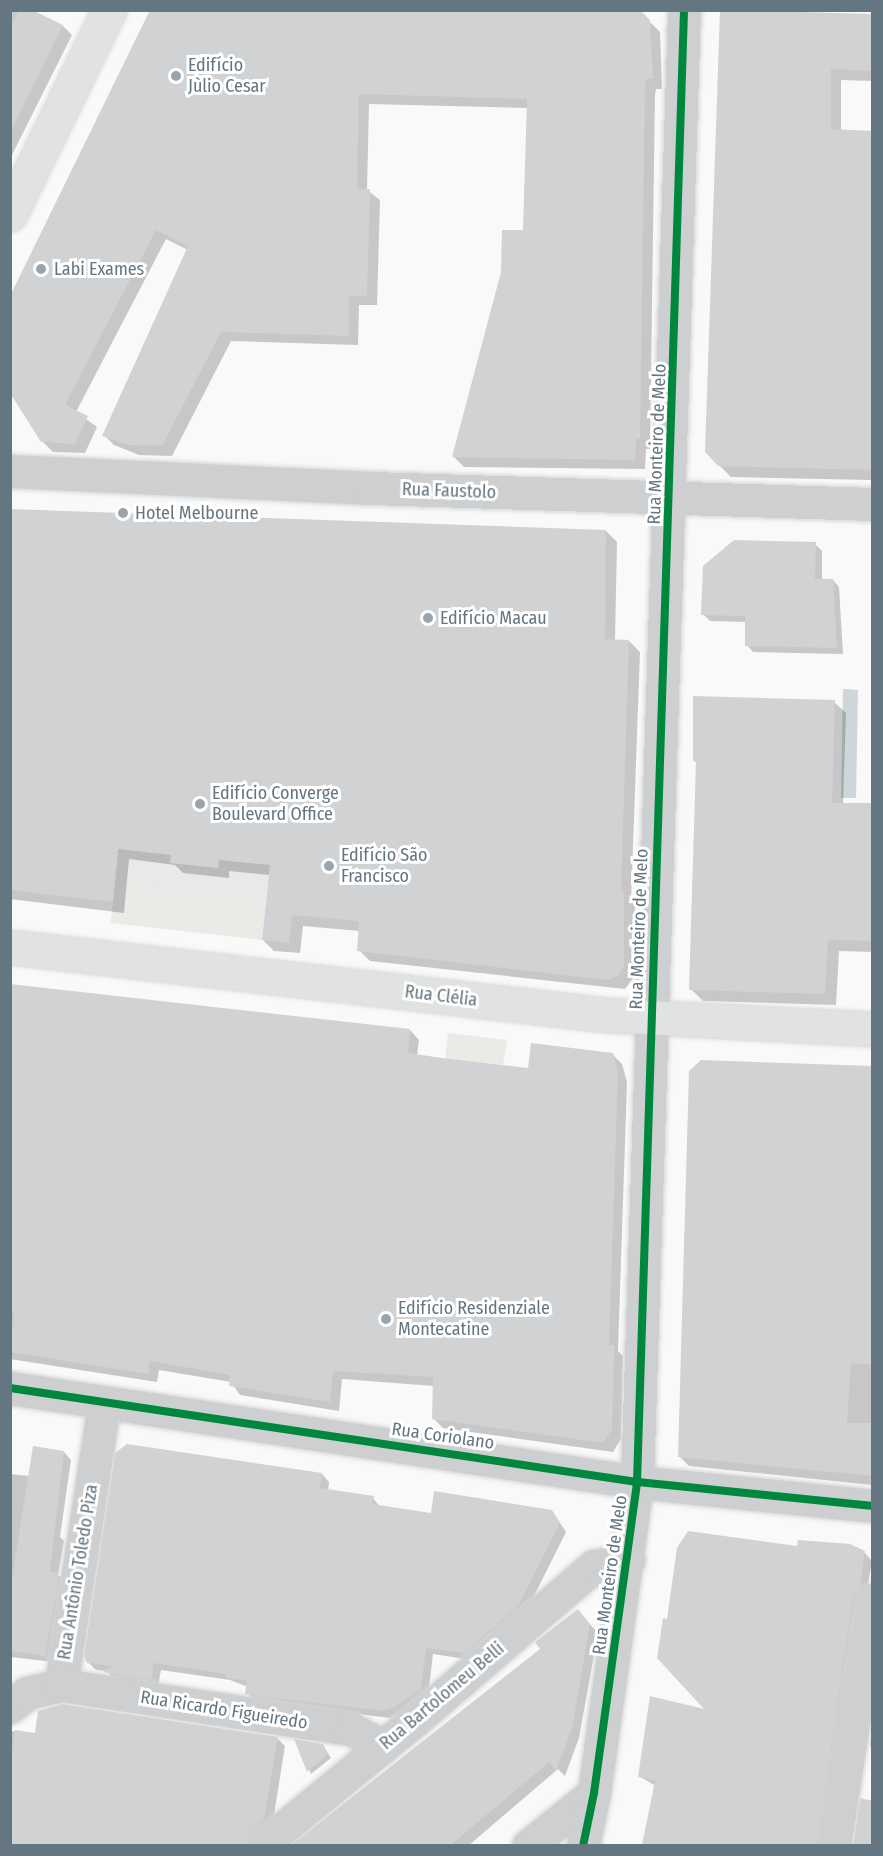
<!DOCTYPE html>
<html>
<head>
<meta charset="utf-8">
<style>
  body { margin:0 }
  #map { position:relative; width:883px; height:1856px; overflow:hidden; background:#f9f9f9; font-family:"Fira Sans Condensed",sans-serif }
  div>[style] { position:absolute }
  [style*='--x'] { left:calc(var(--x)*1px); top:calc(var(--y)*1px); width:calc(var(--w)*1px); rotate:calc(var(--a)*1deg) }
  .built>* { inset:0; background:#e8e9e9 }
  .green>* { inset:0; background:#e8ebe6 }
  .water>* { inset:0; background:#ced6d9 }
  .shadow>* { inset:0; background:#0003 }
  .building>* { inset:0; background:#d0d2d3 }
  .roads { filter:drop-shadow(0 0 2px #d5d6d7) drop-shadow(0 0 2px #d5d6d7) }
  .minor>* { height:33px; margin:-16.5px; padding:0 16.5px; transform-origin:16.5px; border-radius:16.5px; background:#cecfd0 }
  .tertiary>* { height:33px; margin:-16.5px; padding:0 16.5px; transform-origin:16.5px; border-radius:16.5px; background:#cecfd0 }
  .primary>* { height:33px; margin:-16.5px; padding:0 16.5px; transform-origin:16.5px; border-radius:16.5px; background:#e1e2e2 }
  .cycleway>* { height:8px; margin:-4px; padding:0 4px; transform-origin:4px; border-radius:4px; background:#00873e }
  .dots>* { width:16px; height:16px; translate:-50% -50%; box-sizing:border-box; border:3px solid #fff; border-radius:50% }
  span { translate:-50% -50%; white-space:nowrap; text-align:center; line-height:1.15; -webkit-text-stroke:6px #fff; paint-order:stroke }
  .poi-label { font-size:18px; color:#657683 }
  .left { translate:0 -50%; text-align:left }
  .street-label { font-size:18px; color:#657683 }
  .frame { position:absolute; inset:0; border:12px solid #657683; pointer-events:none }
</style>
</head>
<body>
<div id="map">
  <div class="built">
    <div style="clip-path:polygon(130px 730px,284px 733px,266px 901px,111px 923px)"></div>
  </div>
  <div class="green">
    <div style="clip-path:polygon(115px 883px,266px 901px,262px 940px,111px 923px)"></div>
    <div style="clip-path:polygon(448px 1033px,507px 1040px,503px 1065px,445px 1059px)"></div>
  </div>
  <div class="water">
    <div style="clip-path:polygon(843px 689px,858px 690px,856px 798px,841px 798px)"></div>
  </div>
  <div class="shadow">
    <div style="clip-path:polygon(10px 10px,29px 10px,63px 26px,72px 35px,10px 159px)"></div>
    <div style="clip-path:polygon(152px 10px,649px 21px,660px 32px,662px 89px,656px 89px,655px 95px,650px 449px,646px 449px,645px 469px,464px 467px,454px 457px,525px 232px,528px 108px,369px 104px,367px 190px,380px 200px,377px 305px,359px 305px,358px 345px,231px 341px,172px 456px,139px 455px,114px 445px,104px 435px,188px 250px,166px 239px,76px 412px,97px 427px,85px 453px,53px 452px,42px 441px)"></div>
    <div style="clip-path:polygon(722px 11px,872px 16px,872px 81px,841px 80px,841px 131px,872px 132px,872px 480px,731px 477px,719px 465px)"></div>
    <div style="clip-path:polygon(10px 510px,606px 531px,617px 542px,615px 641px,629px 641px,640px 652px,631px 901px,635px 904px,634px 977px,625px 989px,370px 961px,359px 950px,360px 931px,303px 926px,300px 953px,274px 951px,263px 940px,270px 875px,229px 871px,229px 878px,183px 873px,175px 865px,129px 859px,124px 913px,10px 899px)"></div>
    <div style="clip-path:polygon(815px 544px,822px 551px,822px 580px,833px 580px,839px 587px,843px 654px,753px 652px,747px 645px,747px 622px,710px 621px,703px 614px)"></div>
    <div style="clip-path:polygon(834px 702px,846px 713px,843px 805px,872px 805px,872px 952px,839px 951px,836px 1005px,703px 1001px,691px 989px,697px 764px,694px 760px)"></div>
    <div style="clip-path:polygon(10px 986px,410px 1030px,419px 1040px,417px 1056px,529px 1070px,612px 1054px,622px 1064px,627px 1082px,618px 1351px,623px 1356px,621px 1439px,613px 1452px,443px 1428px,433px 1418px,434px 1386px,342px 1379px,339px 1411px,240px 1395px,231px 1382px,159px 1370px,157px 1382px,10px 1359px)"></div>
    <div style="clip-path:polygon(872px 1067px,872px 1485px,689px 1466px,679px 1456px)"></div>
    <div style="clip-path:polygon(64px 1452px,71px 1460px,60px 1537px,64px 1541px,58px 1575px,66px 1582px,54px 1662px,11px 1657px,10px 1474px,30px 1476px)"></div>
    <div style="clip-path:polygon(322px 1474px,329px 1482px,328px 1491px,373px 1498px,380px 1507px,432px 1514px,552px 1511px,566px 1532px,525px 1614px,472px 1660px,433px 1654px,428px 1696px,390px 1718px,254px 1701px,247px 1693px,248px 1687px,230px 1680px,161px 1670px,158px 1686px,112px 1679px,108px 1671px,96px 1670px,88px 1662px)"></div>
    <div style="clip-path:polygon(799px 1548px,864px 1552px,872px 1561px,824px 1846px,644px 1846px,656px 1786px,639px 1776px,709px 1712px,668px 1621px)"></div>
    <div style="clip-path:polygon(578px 1611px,598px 1633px,579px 1738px,565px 1776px,558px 1769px,468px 1846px,292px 1846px,542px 1649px,537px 1642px)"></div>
    <div style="clip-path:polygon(872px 1729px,872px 1749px,870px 1746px)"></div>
    <div style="clip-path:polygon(10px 1731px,36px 1734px,277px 1738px,285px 1746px,272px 1827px,253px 1846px,10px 1846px)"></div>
    <div style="clip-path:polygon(297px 1741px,323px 1745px,331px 1758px,311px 1774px)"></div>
  </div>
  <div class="building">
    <div style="clip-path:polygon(19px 10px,32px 10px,63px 25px,10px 133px,10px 27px)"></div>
    <div style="clip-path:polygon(150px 10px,640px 10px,650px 20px,653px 79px,646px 79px,645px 84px,640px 439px,636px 439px,635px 460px,452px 457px,501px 272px,502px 230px,523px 230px,527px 99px,359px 94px,357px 189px,370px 189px,367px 296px,349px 296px,349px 336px,221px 332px,162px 446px,128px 445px,102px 436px,188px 246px,156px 230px,65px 405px,88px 416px,75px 444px,41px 442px,10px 393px,10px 296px)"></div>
    <div style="clip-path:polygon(720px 10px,873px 14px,873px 71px,831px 69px,831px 129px,873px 131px,873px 470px,718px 466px,705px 452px)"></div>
    <div style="clip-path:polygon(10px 509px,606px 530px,605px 639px,629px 640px,621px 891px,624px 891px,624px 966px,618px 976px,608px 980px,357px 951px,359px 921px,292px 915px,289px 943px,262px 940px,270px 865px,219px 860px,218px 868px,170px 863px,171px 855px,118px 849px,113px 902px,10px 890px)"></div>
    <div style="clip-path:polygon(734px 540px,816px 542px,815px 579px,833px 579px,837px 648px,745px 646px,745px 616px,701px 615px,703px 566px)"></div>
    <div style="clip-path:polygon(693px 696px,835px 700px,832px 803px,873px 803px,873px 941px,828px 940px,825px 994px,689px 990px,696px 761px,693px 761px)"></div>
    <div style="clip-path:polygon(10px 984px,410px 1029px,408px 1053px,442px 1058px,528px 1068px,531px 1043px,613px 1053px,618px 1072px,609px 1345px,614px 1345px,614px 1359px,612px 1429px,603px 1443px,432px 1419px,433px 1377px,333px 1371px,330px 1402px,229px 1386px,230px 1375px,150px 1361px,148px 1374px,10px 1352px,14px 1313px,10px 1312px)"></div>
    <div style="clip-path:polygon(701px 1060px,873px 1066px,873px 1365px,851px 1363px,847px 1423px,873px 1423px,873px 1476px,678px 1457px,689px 1071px)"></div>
    <div style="clip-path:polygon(127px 1444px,322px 1473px,320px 1488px,374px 1496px,372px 1504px,431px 1513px,434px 1491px,552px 1510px,560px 1523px,518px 1606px,464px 1653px,426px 1648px,421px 1689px,393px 1708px,382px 1711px,245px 1694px,247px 1681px,226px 1678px,226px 1674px,154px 1663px,151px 1680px,103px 1672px,113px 1666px,87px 1663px,84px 1656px,115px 1453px)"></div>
    <div style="clip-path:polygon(33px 1446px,64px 1451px,50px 1571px,58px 1573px,58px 1582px,45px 1656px,10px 1651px,10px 1591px)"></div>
    <div style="clip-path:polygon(688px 1531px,797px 1546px,798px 1540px,850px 1544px,865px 1551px,860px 1586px,853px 1597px,816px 1845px,642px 1845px,655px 1781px,638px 1777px,650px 1696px,704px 1709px,657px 1658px,663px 1618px,667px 1619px,677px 1548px)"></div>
    <div style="clip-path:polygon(578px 1609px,590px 1624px,572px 1729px,556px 1770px,549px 1762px,451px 1845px,291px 1845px,540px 1649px,535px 1642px)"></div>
    <div style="clip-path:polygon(62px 1704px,278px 1737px,264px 1819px,249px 1832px,243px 1845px,10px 1845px,10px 1765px,15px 1730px,35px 1733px,38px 1711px)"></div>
    <div style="clip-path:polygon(294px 1739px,323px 1744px,328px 1754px,307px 1772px)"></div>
    <div style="clip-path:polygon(860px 1798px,873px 1801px,873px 1845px,853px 1845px)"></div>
  </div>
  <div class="roads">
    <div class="minor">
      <div style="--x:61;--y:1685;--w:285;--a:-81.3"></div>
      <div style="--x:10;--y:1707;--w:22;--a:-39"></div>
      <div style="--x:27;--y:1693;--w:35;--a:-13"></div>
      <div style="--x:61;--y:1685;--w:293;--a:8.6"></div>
      <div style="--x:351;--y:1729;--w:36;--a:28"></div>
      <div style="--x:261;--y:1846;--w:199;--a:-39.3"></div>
      <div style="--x:415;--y:1720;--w:236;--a:-40.7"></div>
      <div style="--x:594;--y:1566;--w:35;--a:-10"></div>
      <div style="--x:528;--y:1846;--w:85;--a:-38.8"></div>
      <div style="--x:834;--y:1846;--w:249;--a:-81.2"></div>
    </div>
    <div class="tertiary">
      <div style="--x:10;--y:471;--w:362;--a:2.7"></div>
      <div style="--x:372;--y:488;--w:500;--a:1.83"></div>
      <div style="--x:10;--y:1388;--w:634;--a:8.53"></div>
      <div style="--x:637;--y:1482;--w:236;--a:5.8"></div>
      <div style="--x:583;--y:1846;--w:54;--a:-78.3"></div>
      <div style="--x:594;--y:1793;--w:314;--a:-82.1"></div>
      <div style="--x:637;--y:1482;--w:1473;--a:-88.17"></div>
    </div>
    <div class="primary">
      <div style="--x:10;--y:214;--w:227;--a:-64.1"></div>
      <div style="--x:10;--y:947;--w:601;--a:6.5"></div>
      <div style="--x:607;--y:1015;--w:265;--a:3"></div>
    </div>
  </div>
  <div class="cycleway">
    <div style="--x:10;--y:1388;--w:634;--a:8.53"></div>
    <div style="--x:637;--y:1482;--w:236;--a:5.8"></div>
    <div style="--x:583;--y:1846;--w:54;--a:-78.3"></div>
    <div style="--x:594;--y:1793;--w:314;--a:-82.1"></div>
    <div style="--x:637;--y:1482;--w:1473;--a:-88.17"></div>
  </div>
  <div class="dots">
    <div style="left:176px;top:76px;background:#99a4ac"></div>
    <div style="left:41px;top:269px;background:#99a4ac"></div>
    <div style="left:123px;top:513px;background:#99a4ac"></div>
    <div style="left:428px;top:618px;background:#99a4ac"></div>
    <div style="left:200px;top:804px;background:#99a4ac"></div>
    <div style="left:329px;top:866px;background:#99a4ac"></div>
    <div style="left:386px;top:1319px;background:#99a4ac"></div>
  </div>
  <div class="poi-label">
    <span class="left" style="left:188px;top:76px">Edifício<br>Jùlio Cesar</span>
    <span class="left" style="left:54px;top:269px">Labi Exames</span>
    <span class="left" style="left:135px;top:513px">Hotel Melbourne</span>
    <span class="left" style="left:440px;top:618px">Edifício Macau</span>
    <span class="left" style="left:212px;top:804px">Edifício Converge<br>Boulevard Office</span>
    <span class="left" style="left:341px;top:866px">Edifício São<br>Francisco</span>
    <span class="left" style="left:398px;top:1319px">Edifício Residenziale<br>Montecatine</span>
  </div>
  <div class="street-label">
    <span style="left:657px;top:444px;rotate:-88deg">Rua Monteiro de Melo</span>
    <span style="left:449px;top:491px;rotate:2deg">Rua Faustolo</span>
    <span style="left:639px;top:929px;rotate:-88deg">Rua Monteiro de Melo</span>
    <span style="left:441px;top:996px;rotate:7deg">Rua Clélia</span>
    <span style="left:443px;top:1436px;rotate:8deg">Rua Coriolano</span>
    <span style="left:78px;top:1572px;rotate:-81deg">Rua Antônio Toledo Piza</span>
    <span style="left:610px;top:1575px;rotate:-82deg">Rua Monteiro de Melo</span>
    <span style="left:442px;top:1696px;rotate:-40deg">Rua Bartolomeu Belli</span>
    <span style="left:224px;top:1710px;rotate:9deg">Rua Ricardo Figueiredo</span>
  </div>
  <div class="frame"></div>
</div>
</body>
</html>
